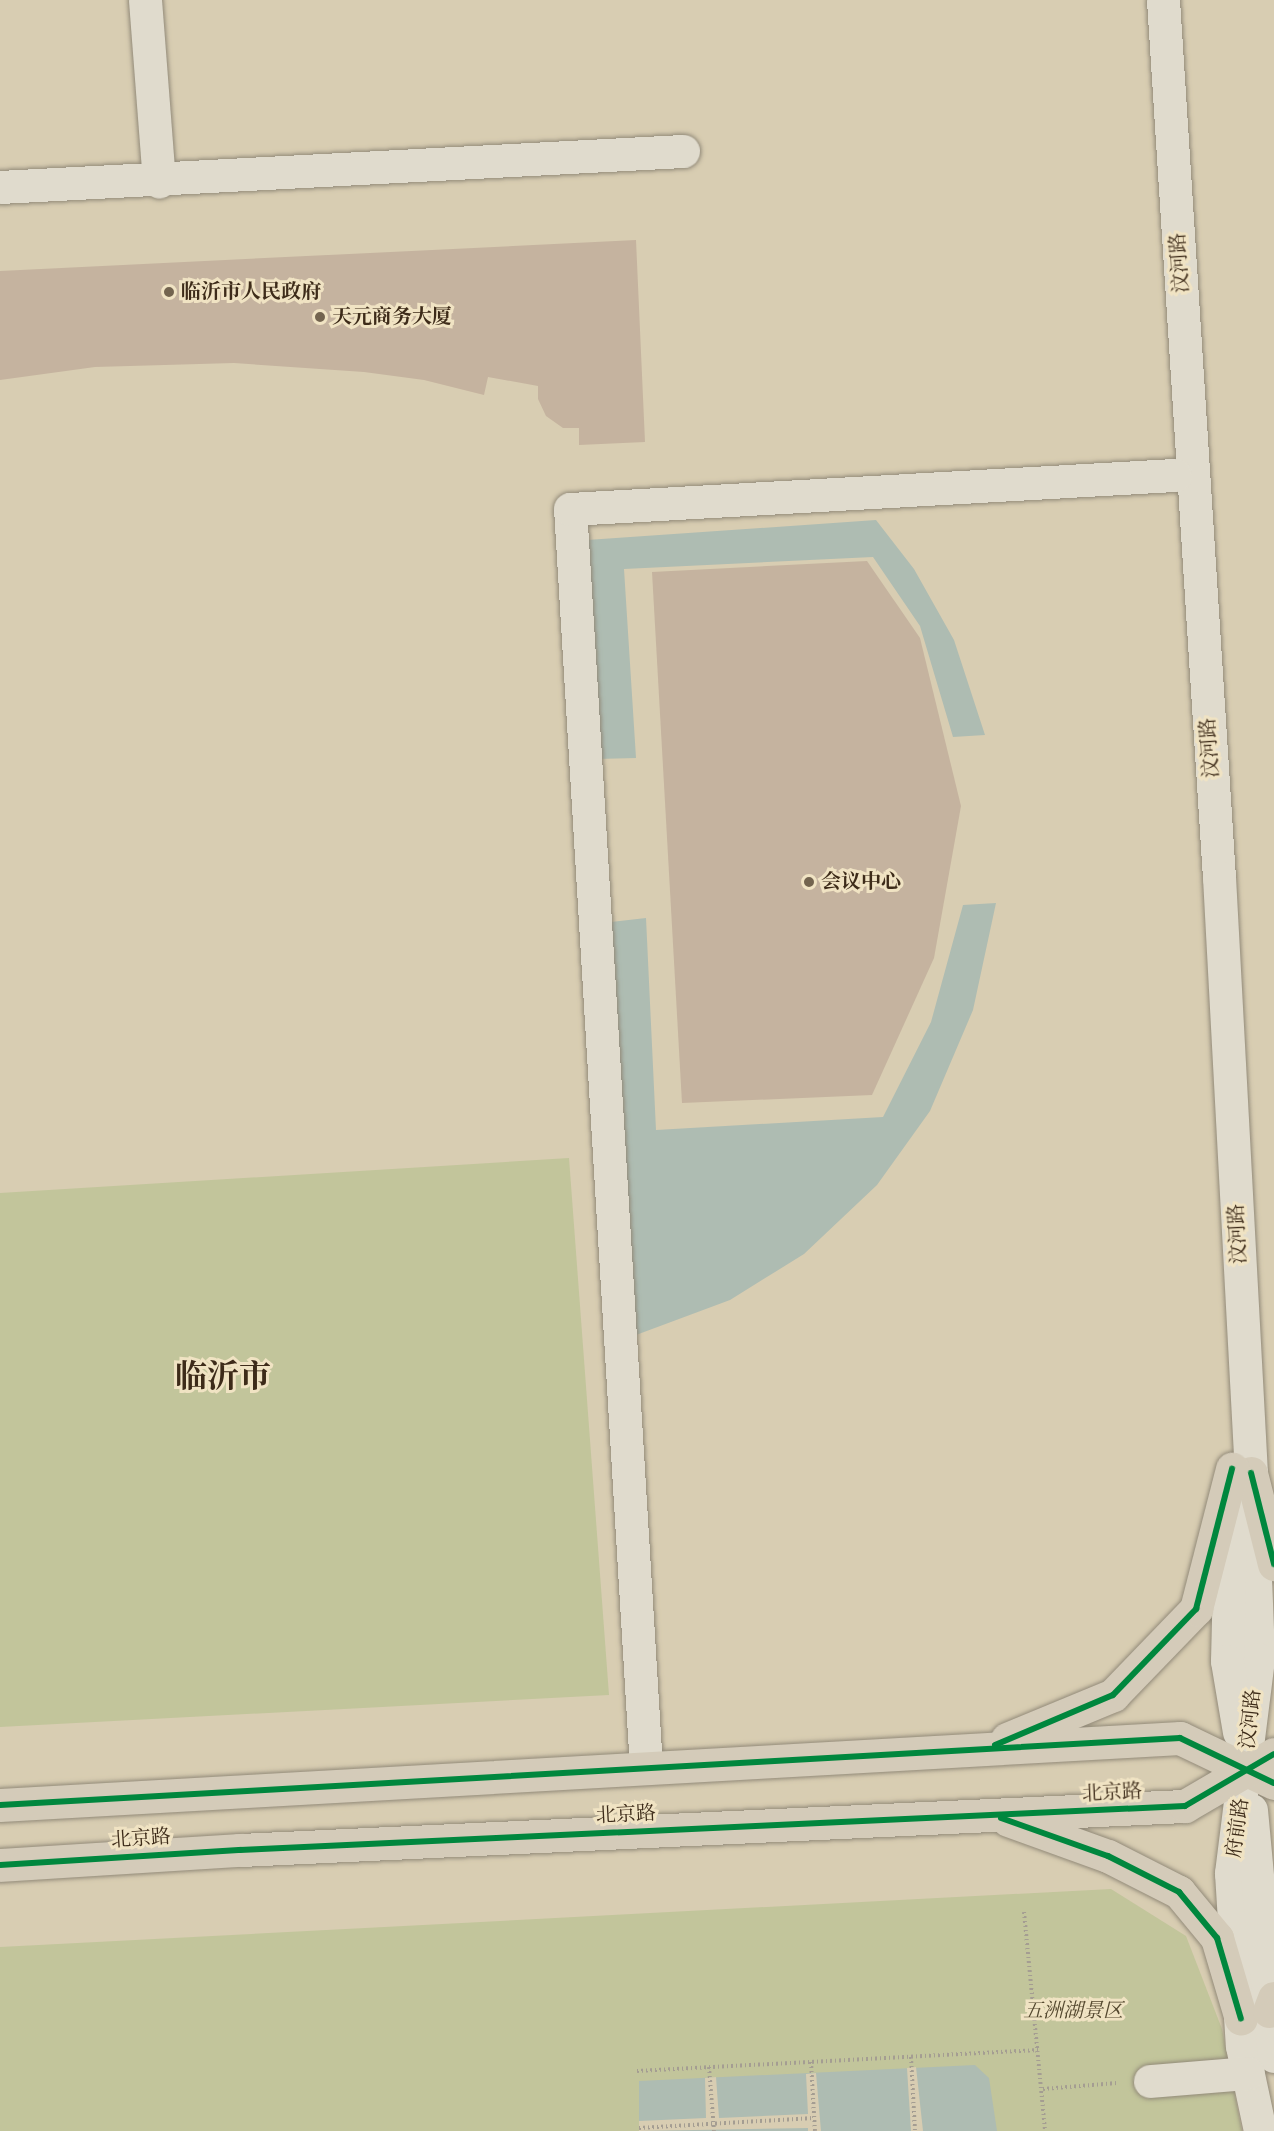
<!DOCTYPE html>
<html>
<head>
<meta charset="utf-8">
<style>
  body { margin:0 }
  #map { position:relative; width:1274px; height:2131px; overflow:hidden; background:#d8cdb2; font-family:"Libre Bodoni","Noto Serif SC",serif }
  div>[style] { position:absolute }
  [style*='--x'] { left:calc(var(--x)*1px); top:calc(var(--y)*1px); width:calc(var(--w)*1px); rotate:calc(var(--a)*1deg) }
  .green>* { inset:0; background:#c2c59b }
  .water>* { inset:0; background:#aebcb2 }
  .pier>* { inset:0; background:#d8cdb2 }
  .building>* { inset:0; background:#c5b39f }
  .path>* { height:4px; margin-top:-2px; transform-origin:0; background:repeating-linear-gradient(90deg,#a49d92 0 1.5px,transparent 0 4.5px) }
  .roads { filter:drop-shadow(0 0 2px #928a79) drop-shadow(0 0 2px #928a79) }
  .minor>* { height:33px; margin:-16.5px; padding:0 16.5px; transform-origin:16.5px; border-radius:16.5px; background:#e0dbcd }
  .major>* { height:33px; margin:-16.5px; padding:0 16.5px; transform-origin:16.5px; border-radius:16.5px; background:#d4cbb9 }
  .cycleway>* { height:6px; margin:-3px; padding:0 3px; transform-origin:3px; border-radius:3px; background:#00873e }
  .dots>* { width:16px; height:16px; translate:-50% -50%; box-sizing:border-box; border:3px solid #f0e3c3; border-radius:50% }
  span { translate:-50% -50%; white-space:nowrap; text-align:center; line-height:1.15; -webkit-text-stroke:6px #f0e3c3; paint-order:stroke }
  .street-label { font-size:20px; color:#3d2b19 }
  .poi-label { font-size:20px; color:#3d2b19; font-weight:700 }
  .left { translate:0 -50%; text-align:left }
  .park-label { font-size:20px; color:#54482f; font-style:italic }
  .town-label { font-size:32px; color:#3d2b19; font-weight:700 }
</style>
</head>
<body>
<div id="map">
  <div class="green">
    <div style="clip-path:polygon(569px 1158px,609px 1695px,0 1727px,0 1193px)"></div>
    <div style="clip-path:polygon(1111px 1889px,1186px 1936px,1222px 2029px,1242px 2131px,0 2131px,0 1947px)"></div>
  </div>
  <div class="water">
    <div style="clip-path:polygon(876px 520px,914px 569px,954px 640px,985px 735px,953px 737px,920px 626px,873px 557px,624px 569px,636px 758px,597px 759px,587px 540px)"></div>
    <div style="clip-path:polygon(996px 903px,973px 1010px,930px 1111px,877px 1185px,804px 1254px,730px 1300px,636px 1335px,611px 922px,646px 918px,656px 1130px,883px 1117px,931px 1022px,963px 905px)"></div>
    <div style="clip-path:polygon(975px 2065px,989px 2078px,997px 2131px,639px 2131px,639px 2081px)"></div>
  </div>
  <div class="pier">
    <div style="clip-path:polygon(916px 2067px,923px 2131px,911px 2131px,907px 2068px)"></div>
    <div style="clip-path:polygon(816px 2073px,821px 2131px,808px 2131px,808px 2128px,639px 2131px,639px 2121px,706px 2118px,705px 2078px,716px 2077px,719px 2118px,808px 2114px,806px 2074px)"></div>
  </div>
  <div class="building">
    <div style="clip-path:polygon(636px 240px,645px 442px,579px 445px,579px 428px,563px 428px,546px 416px,538px 399px,538px 386px,488px 377px,484px 395px,424px 380px,364px 372px,234px 363px,95px 367px,0 380px,0 271px)"></div>
    <div style="clip-path:polygon(867px 561px,920px 638px,961px 806px,934px 958px,872px 1095px,682px 1103px,652px 572px)"></div>
  </div>
  <div class="path">
    <div style="--x:1024;--y:1912;--w:220;--a:84.5"></div>
    <div style="--x:911;--y:2057;--w:74;--a:86.9"></div>
    <div style="--x:811;--y:2062;--w:69;--a:86.7"></div>
    <div style="--x:709;--y:2067;--w:64;--a:85.5"></div>
    <div style="--x:637;--y:2071;--w:402;--a:-3"></div>
    <div style="--x:1043;--y:2089;--w:74;--a:-4.6"></div>
    <div style="--x:639;--y:2128;--w:175;--a:-3.3"></div>
  </div>
  <div class="roads">
    <div class="minor">
      <div style="--x:145;--y:0;--w:182;--a:85.6"></div>
      <div style="--x:1163;--y:0;--w:879;--a:86.35"></div>
      <div style="--x:1219;--y:877;--w:597;--a:86.93"></div>
      <div style="--x:1251;--y:1473;--w:186;--a:87.8"></div>
      <div style="--x:1258;--y:1659;--w:216;--a:97.2"></div>
      <div style="--x:1231;--y:1873;--w:173;--a:86.4"></div>
      <div style="--x:1242;--y:2046;--w:87;--a:78"></div>
      <div style="--x:0;--y:187;--w:684;--a:-3.02"></div>
      <div style="--x:1231;--y:1497;--w:164;--a:91.4"></div>
      <div style="--x:1227;--y:1661;--w:72;--a:80.4"></div>
      <div style="--x:646;--y:1768;--w:1261;--a:-93.45"></div>
      <div style="--x:570;--y:509;--w:606;--a:-3.22"></div>
      <div style="--x:1251;--y:1810;--w:247;--a:84.7"></div>
      <div style="--x:1150;--y:2081;--w:98;--a:-4.7"></div>
    </div>
    <div class="major">
      <div style="--x:1251;--y:1473;--w:94;--a:75.8"></div>
      <div style="--x:1007;--y:1739;--w:115;--a:-22.5"></div>
      <div style="--x:1113;--y:1695;--w:120;--a:-46"></div>
      <div style="--x:1196;--y:1609;--w:145;--a:-75.6"></div>
      <div style="--x:0;--y:1805;--w:1182;--a:-3.25"></div>
      <div style="--x:1180;--y:1738;--w:104;--a:25.6"></div>
      <div style="--x:1008;--y:1820;--w:106;--a:19.8"></div>
      <div style="--x:1108;--y:1856;--w:80;--a:26.9"></div>
      <div style="--x:1179;--y:1892;--w:60;--a:50.4"></div>
      <div style="--x:1217;--y:1938;--w:84;--a:73.5"></div>
      <div style="--x:0;--y:1865;--w:240;--a:-3.6"></div>
      <div style="--x:240;--y:1850;--w:946;--a:-2.67"></div>
      <div style="--x:1185;--y:1806;--w:103;--a:-30.3"></div>
      <div style="--x:1269;--y:2011;--w:14;--a:-69"></div>
    </div>
  </div>
  <div class="cycleway">
    <div style="--x:1251;--y:1473;--w:94;--a:75.8"></div>
    <div style="--x:995;--y:1745;--w:128;--a:-23"></div>
    <div style="--x:1113;--y:1695;--w:120;--a:-46"></div>
    <div style="--x:1196;--y:1609;--w:145;--a:-75.6"></div>
    <div style="--x:0;--y:1805;--w:1182;--a:-3.25"></div>
    <div style="--x:1180;--y:1738;--w:104;--a:25.6"></div>
    <div style="--x:1001;--y:1818;--w:114;--a:19.6"></div>
    <div style="--x:1108;--y:1856;--w:80;--a:26.9"></div>
    <div style="--x:1179;--y:1892;--w:60;--a:50.4"></div>
    <div style="--x:1217;--y:1938;--w:84;--a:73.5"></div>
    <div style="--x:0;--y:1865;--w:240;--a:-3.6"></div>
    <div style="--x:240;--y:1850;--w:946;--a:-2.67"></div>
    <div style="--x:1185;--y:1806;--w:103;--a:-30.3"></div>
  </div>
  <div class="dots">
    <div style="left:169px;top:292px;background:#73644f"></div>
    <div style="left:320px;top:317px;background:#73644f"></div>
    <div style="left:809px;top:882px;background:#73644f"></div>
  </div>
  <div class="street-label">
    <span style="left:1180px;top:263px;rotate:-94deg">汶河路</span>
    <span style="left:1210px;top:748px;rotate:-94deg">汶河路</span>
    <span style="left:1238px;top:1234px;rotate:-93deg">汶河路</span>
    <span style="left:1251px;top:1719px;rotate:-84deg">汶河路</span>
    <span style="left:1112px;top:1793px;rotate:-3deg">北京路</span>
    <span style="left:626px;top:1815px;rotate:-3deg">北京路</span>
    <span style="left:1238px;top:1828px;rotate:-82deg">府前路</span>
    <span style="left:141px;top:1839px;rotate:-4deg">北京路</span>
  </div>
  <div class="poi-label">
    <span class="left" style="left:181px;top:292px">临沂市人民政府</span>
    <span class="left" style="left:332px;top:317px">天元商务大厦</span>
    <span class="left" style="left:821px;top:882px">会议中心</span>
  </div>
  <div class="park-label">
    <span style="left:1073px;top:2011px">五洲湖景区</span>
  </div>
  <div class="town-label">
    <span style="left:223px;top:1377px">临沂市</span>
  </div>
</div>
</body>
</html>
